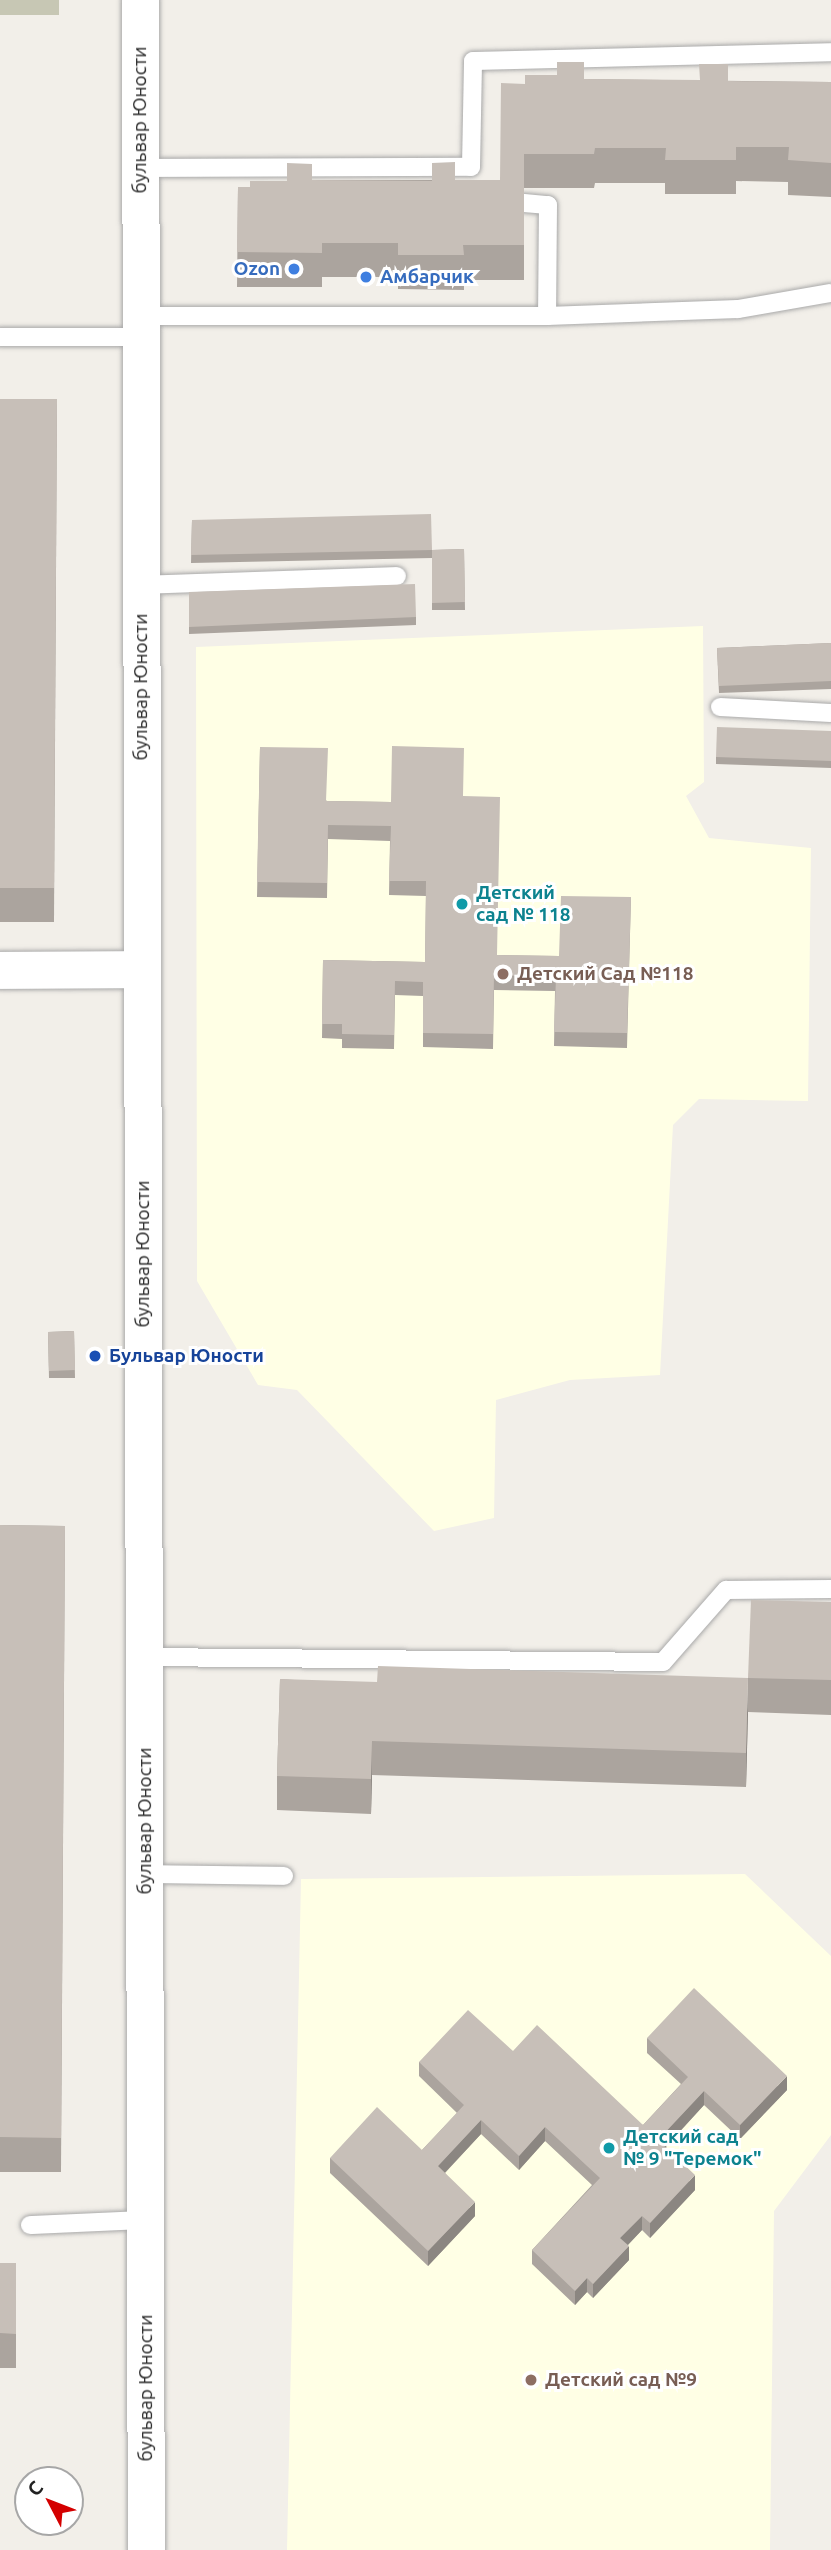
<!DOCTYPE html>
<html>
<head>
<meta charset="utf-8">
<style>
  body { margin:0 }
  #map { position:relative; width:831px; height:2550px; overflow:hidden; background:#f2efe9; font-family:Ubuntu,sans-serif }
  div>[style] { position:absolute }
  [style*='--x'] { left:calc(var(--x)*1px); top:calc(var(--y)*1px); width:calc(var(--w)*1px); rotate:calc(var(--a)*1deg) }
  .education>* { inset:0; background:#ffffe5 }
  .construction>* { inset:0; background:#c7c7b4 }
  .roads { filter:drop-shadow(0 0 2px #a9a9a9) drop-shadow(0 0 2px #a9a9a9) }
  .lane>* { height:18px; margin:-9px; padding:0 9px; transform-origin:9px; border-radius:9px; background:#fff }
  .street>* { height:37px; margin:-18.5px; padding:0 18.5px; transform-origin:18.5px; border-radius:18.5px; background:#fff }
  .wall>* { inset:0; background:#aba49e }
  .shaded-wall>* { inset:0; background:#8b8681 }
  .building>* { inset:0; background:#c7bfb8 }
  .dots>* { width:19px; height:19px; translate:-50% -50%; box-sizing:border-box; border:4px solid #fff; border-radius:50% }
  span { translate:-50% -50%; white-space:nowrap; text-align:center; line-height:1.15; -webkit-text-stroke:6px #fff; paint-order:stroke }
  .street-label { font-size:19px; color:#222 }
  .shop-label { font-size:19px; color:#366cbe; font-weight:700 }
  .right { translate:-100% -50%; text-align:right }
  .left { translate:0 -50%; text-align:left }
  .culture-label { font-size:19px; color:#0d838f; font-weight:700 }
  .education-label { font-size:19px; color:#785e54; font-weight:700 }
  .transit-label { font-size:19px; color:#164399; font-weight:700 }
  .north { position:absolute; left:14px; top:2466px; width:70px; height:70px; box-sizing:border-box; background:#fff; border:2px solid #a7a7a7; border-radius:50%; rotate:312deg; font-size:19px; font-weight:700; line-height:28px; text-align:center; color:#222 }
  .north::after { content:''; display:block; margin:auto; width:24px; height:32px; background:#d40000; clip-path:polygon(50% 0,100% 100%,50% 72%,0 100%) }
</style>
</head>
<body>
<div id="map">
  <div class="education">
    <div style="clip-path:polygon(703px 626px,704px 782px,686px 796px,709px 838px,811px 848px,808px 1101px,699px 1099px,673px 1125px,660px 1375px,570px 1380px,496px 1400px,494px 1518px,434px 1531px,297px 1390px,258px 1385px,197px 1281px,196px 647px)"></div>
    <div style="clip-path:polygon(745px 1874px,831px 1956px,831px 2135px,774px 2211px,770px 2550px,287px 2550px,301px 1879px)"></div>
  </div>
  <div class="construction">
    <div style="clip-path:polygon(0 0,59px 0,59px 15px,0 15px)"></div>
  </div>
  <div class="roads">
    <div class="lane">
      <div style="--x:140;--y:168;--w:331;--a:-0.2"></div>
      <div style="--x:471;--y:167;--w:106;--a:-88.9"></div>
      <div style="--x:473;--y:61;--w:358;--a:-1.4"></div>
      <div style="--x:524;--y:203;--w:24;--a:5"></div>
      <div style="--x:548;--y:205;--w:111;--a:90.5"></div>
      <div style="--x:140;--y:316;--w:407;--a:0"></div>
      <div style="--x:547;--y:316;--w:191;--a:-2.1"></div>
      <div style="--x:738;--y:309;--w:94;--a:-9.8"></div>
      <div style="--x:0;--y:337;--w:140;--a:0"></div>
      <div style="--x:141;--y:585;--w:256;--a:-2"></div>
      <div style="--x:720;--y:707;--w:111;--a:3.1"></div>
      <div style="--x:145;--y:1657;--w:518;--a:0.55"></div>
      <div style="--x:663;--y:1662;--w:96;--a:-48.8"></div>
      <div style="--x:726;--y:1590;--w:105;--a:-0.5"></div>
      <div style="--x:144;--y:1874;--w:140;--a:0.8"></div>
      <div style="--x:30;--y:2225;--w:115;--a:-2.5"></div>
    </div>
    <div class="street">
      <div style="--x:140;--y:0;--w:2550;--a:89.87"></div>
      <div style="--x:0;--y:970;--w:142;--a:-0.4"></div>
    </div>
  </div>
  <div class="wall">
    <div style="clip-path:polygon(584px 79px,831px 82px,831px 197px,788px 195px,788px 182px,736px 181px,736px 194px,665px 194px,665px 183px,595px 183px,594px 188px,524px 188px,524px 280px,464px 280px,464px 290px,398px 289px,398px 277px,322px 277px,322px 287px,237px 287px,238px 187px,250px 187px,312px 180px,500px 180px,525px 84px)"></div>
    <div style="clip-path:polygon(0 399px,57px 399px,54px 922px,0 922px)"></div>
    <div style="clip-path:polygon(192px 520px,432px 550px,464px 549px,465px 610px,432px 610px,432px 558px,191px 563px)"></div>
    <div style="clip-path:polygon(189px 592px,416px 617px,416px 625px,189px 634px)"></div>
    <div style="clip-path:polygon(831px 643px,831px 689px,719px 693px,717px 648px)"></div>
    <div style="clip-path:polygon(831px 731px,831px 768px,716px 764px,716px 757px)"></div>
    <div style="clip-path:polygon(260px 747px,327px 801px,391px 802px,463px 796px,497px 955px,559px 956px,631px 897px,627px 1048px,554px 1046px,555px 991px,494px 990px,493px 1049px,423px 1047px,423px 996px,395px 995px,394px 1049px,342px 1048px,342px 1039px,322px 1038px,323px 960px,425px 962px,426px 896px,389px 895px,390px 841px,328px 839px,327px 898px,257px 897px)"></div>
    <div style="clip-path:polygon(74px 1331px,75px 1378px,49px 1378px,48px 1332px)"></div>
    <div style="clip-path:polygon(0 1525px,65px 1526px,61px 2172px,0 2172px)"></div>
    <div style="clip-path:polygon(831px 1602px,831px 1715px,748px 1712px,748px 1678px)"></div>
    <div style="clip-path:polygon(280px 1679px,748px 1712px,746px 1787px,372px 1775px,371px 1814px,277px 1810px,277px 1776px)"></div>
    <div style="clip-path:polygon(647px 2038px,787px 2090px,740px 2139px,704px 2105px,666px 2147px,695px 2190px,650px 2238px,642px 2230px,628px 2245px,629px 2260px,593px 2298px,587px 2292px,575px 2305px,532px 2264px,532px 2250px,592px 2185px,545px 2141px,519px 2170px,481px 2134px,445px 2173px,475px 2216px,428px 2266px,330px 2173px,330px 2158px,422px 2150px,457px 2113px,419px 2076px,419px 2062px,513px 2051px,643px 2125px,681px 2084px,647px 2053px)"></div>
    <div style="clip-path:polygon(0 2263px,16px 2263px,16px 2368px,0 2368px)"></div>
  </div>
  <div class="shaded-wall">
    <div style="clip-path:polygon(748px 1678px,748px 1712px,746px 1787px,746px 1753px)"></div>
    <div style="clip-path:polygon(372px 1741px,372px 1775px,371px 1814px,371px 1779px)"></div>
    <div style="clip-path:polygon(787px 2076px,787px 2090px,740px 2139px,740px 2125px)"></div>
    <div style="clip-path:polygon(704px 2091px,704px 2105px,658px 2155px,658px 2140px)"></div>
    <div style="clip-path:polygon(481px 2120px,481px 2134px,438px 2180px,438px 2166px)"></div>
    <div style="clip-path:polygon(545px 2127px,545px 2141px,519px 2170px,519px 2156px)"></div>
    <div style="clip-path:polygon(695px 2175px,695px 2190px,650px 2238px,650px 2223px)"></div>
    <div style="clip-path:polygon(475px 2202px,475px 2216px,428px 2266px,428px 2251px)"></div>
    <div style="clip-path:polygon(642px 2216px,642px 2230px,620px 2253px,620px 2238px)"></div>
    <div style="clip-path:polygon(629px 2246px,629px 2260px,593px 2298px,593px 2284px)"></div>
    <div style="clip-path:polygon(587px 2278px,587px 2292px,575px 2305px,575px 2291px)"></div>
  </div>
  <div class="building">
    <div style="clip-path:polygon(557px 62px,584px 62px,584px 79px,700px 80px,699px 64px,728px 64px,728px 81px,831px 82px,831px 163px,788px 160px,789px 147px,736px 147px,736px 160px,665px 160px,666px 148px,595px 148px,594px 154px,524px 154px,524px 245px,463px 245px,464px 255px,398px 255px,398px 243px,322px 243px,322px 253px,237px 252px,238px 187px,250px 187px,250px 181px,287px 181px,287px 163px,312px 164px,312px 180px,432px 181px,432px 163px,455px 162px,455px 180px,500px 180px,501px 83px,525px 84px,525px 75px,557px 75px)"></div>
    <div style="clip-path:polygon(0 399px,57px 399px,54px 888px,0 888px)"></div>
    <div style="clip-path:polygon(431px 514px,432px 550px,191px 555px,192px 520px)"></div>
    <div style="clip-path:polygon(464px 549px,465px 602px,432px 603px,432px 550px)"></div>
    <div style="clip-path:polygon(415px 584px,416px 617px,189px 627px,189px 592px)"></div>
    <div style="clip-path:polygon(831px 643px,831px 681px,719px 686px,717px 648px)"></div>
    <div style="clip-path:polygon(717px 727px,831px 731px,831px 761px,716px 757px)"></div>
    <div style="clip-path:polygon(392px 746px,464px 748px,463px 796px,500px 797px,497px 955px,559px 956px,561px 896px,631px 897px,627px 1033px,554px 1032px,556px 977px,494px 975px,493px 1034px,423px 1033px,423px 982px,395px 981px,394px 1035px,342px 1034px,342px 1024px,322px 1024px,323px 960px,425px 962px,426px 881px,389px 881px,391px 826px,328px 825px,327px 883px,257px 882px,260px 747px,328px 748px,326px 801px,391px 802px)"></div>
    <div style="clip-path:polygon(74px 1331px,75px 1370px,49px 1371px,48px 1332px)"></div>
    <div style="clip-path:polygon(0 1525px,65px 1526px,61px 2138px,0 2137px)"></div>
    <div style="clip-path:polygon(751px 1600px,831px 1602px,831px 1680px,748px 1678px)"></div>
    <div style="clip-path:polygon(378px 1666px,748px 1678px,746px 1753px,372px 1741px,371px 1779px,277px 1776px,280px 1679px,377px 1682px)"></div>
    <div style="clip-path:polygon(694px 1988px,787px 2076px,740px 2125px,704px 2091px,658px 2140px,695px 2175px,650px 2223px,642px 2216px,620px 2238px,629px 2246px,593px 2284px,587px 2278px,575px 2291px,532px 2250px,600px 2178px,545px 2127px,519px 2156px,481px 2120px,438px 2166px,475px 2202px,428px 2251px,330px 2158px,377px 2107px,422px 2150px,464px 2105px,419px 2062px,468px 2010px,513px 2051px,537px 2025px,643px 2125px,688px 2077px,647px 2038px)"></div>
    <div style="clip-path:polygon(0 2263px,16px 2263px,16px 2334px,0 2333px)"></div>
  </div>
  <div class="dots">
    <div style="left:294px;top:269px;background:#3f7fe0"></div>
    <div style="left:366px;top:277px;background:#3f7fe0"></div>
    <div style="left:462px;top:904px;background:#0f9aa8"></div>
    <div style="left:503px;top:974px;background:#8d6e63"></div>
    <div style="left:95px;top:1356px;background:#1a4fb4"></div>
    <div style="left:609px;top:2148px;background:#0f9aa8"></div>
    <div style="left:531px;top:2380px;background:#8d6e63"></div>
  </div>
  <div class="street-label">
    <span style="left:140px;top:120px;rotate:-90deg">бульвар Юности</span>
    <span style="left:141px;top:687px;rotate:-90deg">бульвар Юности</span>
    <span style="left:143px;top:1254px;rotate:-90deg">бульвар Юности</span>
    <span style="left:145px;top:1821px;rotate:-90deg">бульвар Юности</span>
    <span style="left:146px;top:2388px;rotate:-90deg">бульвар Юности</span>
  </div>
  <div class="shop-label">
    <span class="right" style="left:280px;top:269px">Ozon</span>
    <span class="left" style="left:380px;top:277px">Амбарчик</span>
  </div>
  <div class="culture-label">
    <span class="left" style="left:476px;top:904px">Детский<br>сад № 118</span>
    <span class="left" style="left:623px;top:2148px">Детский сад<br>№ 9 "Теремок"</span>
  </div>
  <div class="education-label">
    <span class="left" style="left:517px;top:974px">Детский Сад №118</span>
    <span class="left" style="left:545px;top:2380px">Детский сад №9</span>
  </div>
  <div class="transit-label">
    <span class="left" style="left:109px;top:1356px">Бульвар Юности</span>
  </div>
  <div class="north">С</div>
</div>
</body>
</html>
